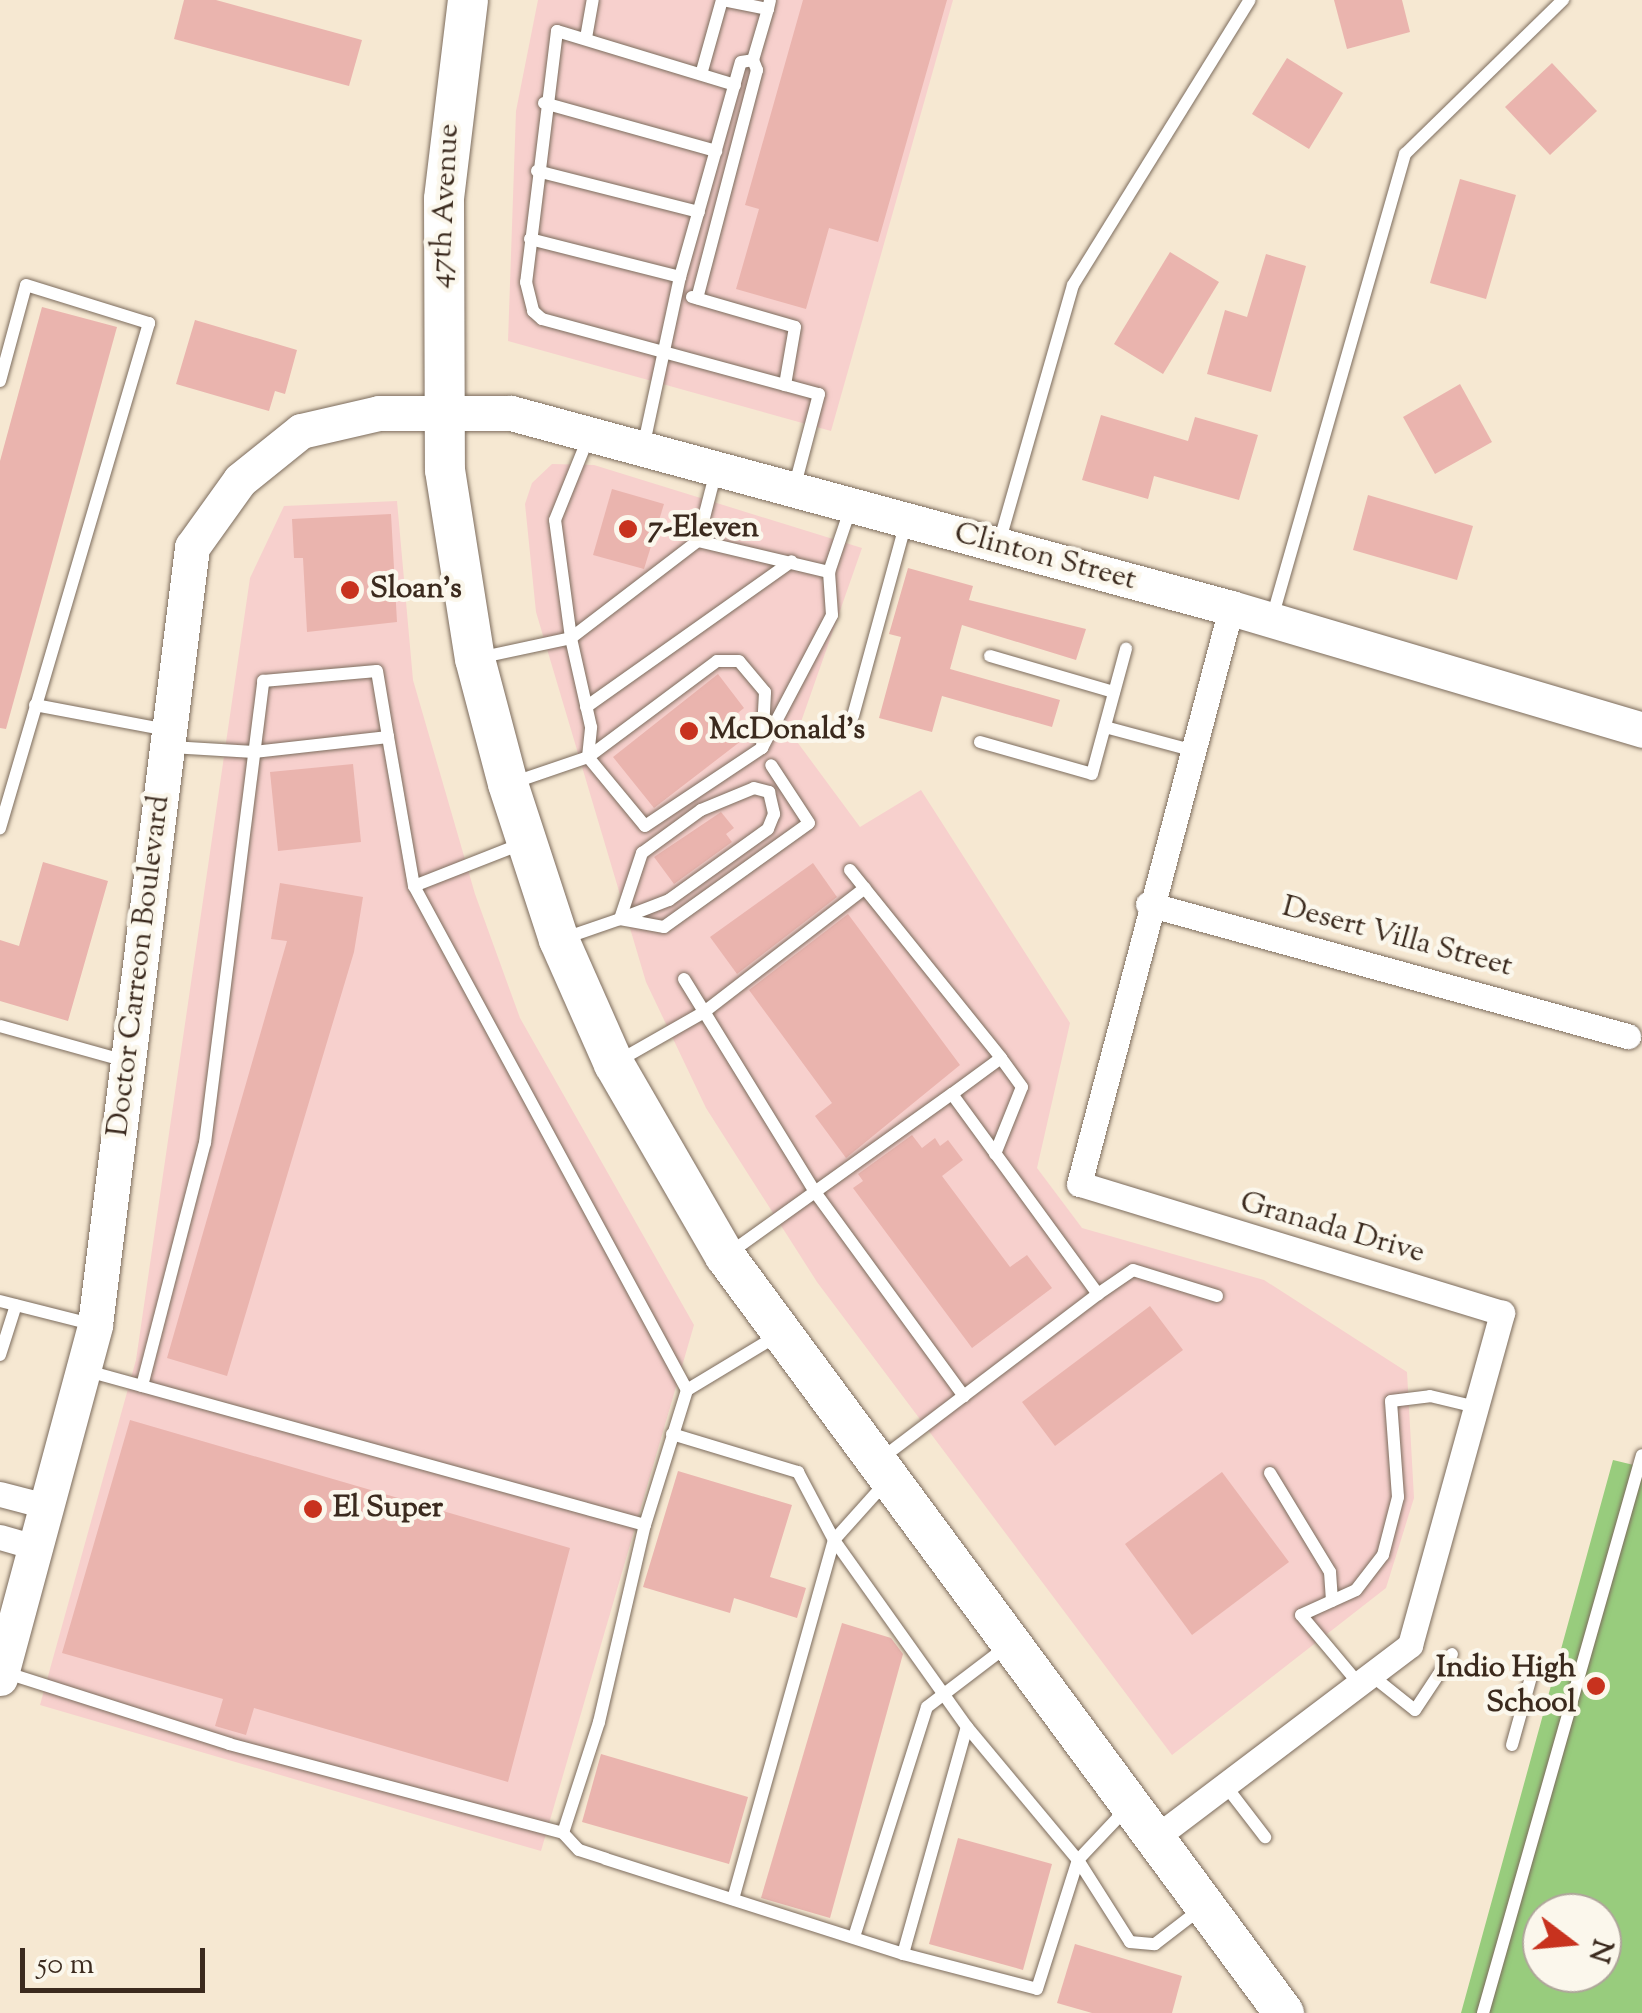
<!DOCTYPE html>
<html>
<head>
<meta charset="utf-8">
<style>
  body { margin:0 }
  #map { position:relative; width:1642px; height:2013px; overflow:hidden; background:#f6e8d2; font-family:"Sorts Mill Goudy",serif }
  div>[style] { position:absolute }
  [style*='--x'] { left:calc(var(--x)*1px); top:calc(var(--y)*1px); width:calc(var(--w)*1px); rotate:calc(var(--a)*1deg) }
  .built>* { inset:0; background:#f7d0cd }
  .green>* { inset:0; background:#98cc7d }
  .building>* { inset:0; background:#eab4ae }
  .roads { filter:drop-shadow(0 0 2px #7c6c5d) drop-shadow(0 0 2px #7c6c5d) }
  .lane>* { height:12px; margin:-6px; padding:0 6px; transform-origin:6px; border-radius:6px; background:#fff }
  .street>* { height:25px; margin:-12.5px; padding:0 12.5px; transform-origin:12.5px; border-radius:12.5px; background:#fff }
  .secondary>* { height:35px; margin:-17.5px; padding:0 17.5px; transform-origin:17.5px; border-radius:17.5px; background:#fff }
  .primary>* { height:40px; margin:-20px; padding:0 20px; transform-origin:20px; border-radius:20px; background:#fff }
  .dots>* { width:28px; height:28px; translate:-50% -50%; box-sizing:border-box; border:5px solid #fbf7ec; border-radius:50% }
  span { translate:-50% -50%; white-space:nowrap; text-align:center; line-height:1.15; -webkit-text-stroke:9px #fbf7ec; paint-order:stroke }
  .street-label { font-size:30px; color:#3b2a1e }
  .poi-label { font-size:30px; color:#3b2a1e; font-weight:700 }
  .left { translate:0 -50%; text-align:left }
  .right { translate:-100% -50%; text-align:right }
  .north { position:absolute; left:1522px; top:1893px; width:100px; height:100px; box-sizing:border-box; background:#fbf7ec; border:2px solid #aea59a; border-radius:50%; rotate:106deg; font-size:28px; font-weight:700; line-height:40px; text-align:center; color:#3b2a1e }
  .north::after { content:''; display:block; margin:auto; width:35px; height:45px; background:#c8321e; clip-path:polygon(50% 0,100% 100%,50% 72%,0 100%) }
  .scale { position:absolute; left:20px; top:1948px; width:185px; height:45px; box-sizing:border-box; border:5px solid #3b2a1e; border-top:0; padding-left:12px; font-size:30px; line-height:35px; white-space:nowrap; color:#3b2a1e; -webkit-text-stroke:8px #fbf7ec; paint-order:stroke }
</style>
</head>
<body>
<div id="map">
  <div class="built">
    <div style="clip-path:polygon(538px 0,953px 0,831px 431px,508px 341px,516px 111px)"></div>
    <div style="clip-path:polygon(552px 464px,594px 465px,862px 548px,795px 739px,860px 827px,921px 790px,1070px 1023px,1037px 1168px,1082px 1228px,1264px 1280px,1407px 1372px,1414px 1498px,1386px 1588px,1172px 1755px,817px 1282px,706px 1108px,646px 982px,536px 612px,525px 504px,532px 483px)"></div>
    <div style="clip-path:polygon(397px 501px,413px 680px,475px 894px,520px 1018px,694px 1325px,541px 1851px,40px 1705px,136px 1360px,250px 578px,284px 506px)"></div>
  </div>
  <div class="green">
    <div style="clip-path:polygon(evenodd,1613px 1460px,1642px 1467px,1642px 2013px,1461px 2013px,1613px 1460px,1542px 1913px,1602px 1913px,1602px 1973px,1542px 1973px,1542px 1913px)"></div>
  </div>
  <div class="building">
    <div style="clip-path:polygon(184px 0,216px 0,362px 40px,349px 86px,174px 39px)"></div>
    <div style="clip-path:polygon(803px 0,947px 0,878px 242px,829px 228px,806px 309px,736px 289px,759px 209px,745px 205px)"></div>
    <div style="clip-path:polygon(1334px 0,1402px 0,1410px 32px,1347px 49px)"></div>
    <div style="clip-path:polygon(1287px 58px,1343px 93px,1309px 149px,1252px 114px)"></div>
    <div style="clip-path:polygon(1552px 63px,1597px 111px,1550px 155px,1505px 107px)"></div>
    <div style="clip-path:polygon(1460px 179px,1516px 195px,1486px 299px,1430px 283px)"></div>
    <div style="clip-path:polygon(1170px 252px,1219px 282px,1163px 374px,1114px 344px)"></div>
    <div style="clip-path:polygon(1266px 254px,1306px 266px,1271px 392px,1207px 374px,1225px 310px,1247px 317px)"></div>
    <div style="clip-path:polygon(42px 307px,117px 327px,6px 729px,0 728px,0 461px)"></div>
    <div style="clip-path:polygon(195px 320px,297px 350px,285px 394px,275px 391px,269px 411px,176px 384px)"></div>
    <div style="clip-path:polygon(1460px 384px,1492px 442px,1435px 474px,1403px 417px)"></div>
    <div style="clip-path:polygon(1101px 415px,1188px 441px,1195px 417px,1258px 435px,1239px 500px,1154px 476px,1148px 499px,1082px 480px)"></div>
    <div style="clip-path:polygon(612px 489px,664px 504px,644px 569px,593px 555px)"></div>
    <div style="clip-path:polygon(1368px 495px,1473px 526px,1457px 580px,1353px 550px)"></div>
    <div style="clip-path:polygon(391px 514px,397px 622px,307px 632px,303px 558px,294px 558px,292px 519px)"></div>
    <div style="clip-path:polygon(908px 568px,973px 586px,969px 600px,1086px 629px,1076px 660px,962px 625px,950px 669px,1060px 700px,1052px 727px,942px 696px,932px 732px,879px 718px,901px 637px,889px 634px)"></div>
    <div style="clip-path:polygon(718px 674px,744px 708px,727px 722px,741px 741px,654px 808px,613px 757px)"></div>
    <div style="clip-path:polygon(353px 764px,361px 842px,278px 851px,270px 772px)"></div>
    <div style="clip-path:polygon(721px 812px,734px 828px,726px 834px,732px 842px,674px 884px,654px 857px)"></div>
    <div style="clip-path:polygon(43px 862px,108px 881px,68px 1021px,0 1001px,0 940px,19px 946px)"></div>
    <div style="clip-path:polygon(813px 863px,837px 897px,737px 974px,710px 937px)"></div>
    <div style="clip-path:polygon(280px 883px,363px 897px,354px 952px,227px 1376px,167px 1358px,287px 941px,271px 939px)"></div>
    <div style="clip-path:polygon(848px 914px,960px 1065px,846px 1158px,815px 1116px,832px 1103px,749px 990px)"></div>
    <div style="clip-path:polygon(912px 1135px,922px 1148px,935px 1138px,940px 1146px,948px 1140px,963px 1160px,942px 1176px,1010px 1267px,1027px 1255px,1052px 1288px,972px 1348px,853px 1188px,863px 1181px,858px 1174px)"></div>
    <div style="clip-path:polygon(1150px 1306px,1183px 1350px,1055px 1446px,1022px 1402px)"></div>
    <div style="clip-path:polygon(130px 1420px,570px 1548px,508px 1782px,254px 1708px,246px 1735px,215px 1726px,223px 1699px,62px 1653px)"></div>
    <div style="clip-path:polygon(678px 1471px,792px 1505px,770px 1577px,806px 1588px,797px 1618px,734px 1598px,730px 1613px,643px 1587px)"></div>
    <div style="clip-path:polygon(1222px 1472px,1289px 1562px,1192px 1635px,1125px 1544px)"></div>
    <div style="clip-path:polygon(842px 1623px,891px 1638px,903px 1654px,830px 1918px,761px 1898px)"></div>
    <div style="clip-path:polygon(601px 1754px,748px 1797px,729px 1864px,582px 1822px)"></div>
    <div style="clip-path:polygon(958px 1838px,1052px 1864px,1023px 1970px,929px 1944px)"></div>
    <div style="clip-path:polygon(1075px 1944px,1182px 1976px,1172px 2013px,1092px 2013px,1057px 2003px)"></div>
  </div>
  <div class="roads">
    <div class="lane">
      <div style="--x:723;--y:0;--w:46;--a:11.3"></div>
      <div style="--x:768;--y:9;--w:9;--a:-77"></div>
      <div style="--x:586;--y:38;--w:39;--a:-80"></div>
      <div style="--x:753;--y:60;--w:53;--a:-73.6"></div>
      <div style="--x:702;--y:71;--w:74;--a:-74.3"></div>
      <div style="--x:735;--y:85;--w:186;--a:-163.1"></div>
      <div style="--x:557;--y:31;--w:253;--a:97"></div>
      <div style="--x:526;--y:282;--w:30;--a:76"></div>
      <div style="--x:533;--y:311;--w:12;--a:42"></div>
      <div style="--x:542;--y:319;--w:287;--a:15.2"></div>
      <div style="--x:819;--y:394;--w:94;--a:104.8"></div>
      <div style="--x:544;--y:103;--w:179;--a:15.6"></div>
      <div style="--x:537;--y:171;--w:167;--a:14.2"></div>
      <div style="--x:530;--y:239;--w:155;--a:14.2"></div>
      <div style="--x:692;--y:297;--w:107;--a:16.2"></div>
      <div style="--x:795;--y:327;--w:59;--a:99.8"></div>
      <div style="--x:0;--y:381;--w:99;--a:-74.8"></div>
      <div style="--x:26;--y:285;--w:129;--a:17.2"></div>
      <div style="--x:149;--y:323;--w:527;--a:106.44"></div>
      <div style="--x:643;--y:448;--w:175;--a:-77.8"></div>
      <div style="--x:680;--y:277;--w:223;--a:-74.2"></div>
      <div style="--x:741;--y:62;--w:12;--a:-9"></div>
      <div style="--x:753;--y:60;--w:11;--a:68"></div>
      <div style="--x:757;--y:70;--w:236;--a:104.7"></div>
      <div style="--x:698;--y:541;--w:72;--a:-75.6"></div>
      <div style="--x:999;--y:543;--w:268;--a:-74"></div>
      <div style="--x:1073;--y:285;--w:335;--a:-58.2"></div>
      <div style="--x:1272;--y:618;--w:483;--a:-74"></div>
      <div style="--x:1405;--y:154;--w:221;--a:-44.3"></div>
      <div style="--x:990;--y:656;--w:129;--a:16.2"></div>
      <div style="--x:478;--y:658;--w:95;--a:-12.1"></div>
      <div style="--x:571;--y:638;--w:119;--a:-97.7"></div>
      <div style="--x:555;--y:520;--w:91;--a:-68"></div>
      <div style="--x:35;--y:705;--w:134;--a:10.7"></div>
      <div style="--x:586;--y:707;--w:252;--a:-35.3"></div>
      <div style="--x:853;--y:716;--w:201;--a:-74.7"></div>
      <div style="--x:1105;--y:727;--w:89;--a:15"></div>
      <div style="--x:980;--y:742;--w:116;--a:15.9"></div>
      <div style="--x:1092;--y:774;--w:130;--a:-74.8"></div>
      <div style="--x:171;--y:747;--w:83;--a:3.4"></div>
      <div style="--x:254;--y:752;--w:135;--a:-6.4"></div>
      <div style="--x:388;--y:737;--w:151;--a:80.1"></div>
      <div style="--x:414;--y:886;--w:573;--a:61.56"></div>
      <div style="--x:762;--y:748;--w:56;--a:-86.9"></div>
      <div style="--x:765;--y:692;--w:40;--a:-130"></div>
      <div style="--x:739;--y:661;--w:22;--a:180"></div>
      <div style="--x:717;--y:661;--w:161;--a:143.3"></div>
      <div style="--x:588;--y:757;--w:89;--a:50.4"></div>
      <div style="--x:645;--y:826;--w:141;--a:-33.7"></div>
      <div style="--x:762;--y:748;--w:150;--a:-62.2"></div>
      <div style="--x:832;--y:615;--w:43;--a:-94"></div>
      <div style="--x:829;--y:572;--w:69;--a:-71.3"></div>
      <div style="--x:515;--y:782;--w:77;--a:-18.9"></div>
      <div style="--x:588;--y:757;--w:30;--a:-84"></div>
      <div style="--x:591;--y:727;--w:91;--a:-102.7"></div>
      <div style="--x:571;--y:638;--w:160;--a:-37.4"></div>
      <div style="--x:698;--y:541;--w:135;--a:13.3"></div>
      <div style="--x:754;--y:788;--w:16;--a:15"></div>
      <div style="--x:769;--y:792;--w:23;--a:77"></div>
      <div style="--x:774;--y:814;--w:16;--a:112"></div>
      <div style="--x:768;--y:829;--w:122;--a:144.4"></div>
      <div style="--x:669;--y:900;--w:53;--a:158.8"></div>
      <div style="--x:620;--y:919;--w:70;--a:-71.6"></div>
      <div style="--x:642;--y:853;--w:73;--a:-36.1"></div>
      <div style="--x:701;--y:810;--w:57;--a:-22.5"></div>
      <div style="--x:850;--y:870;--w:241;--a:51.2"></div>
      <div style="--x:1001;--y:1058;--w:61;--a:143.7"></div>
      <div style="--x:414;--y:886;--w:118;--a:-21.4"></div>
      <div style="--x:562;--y:939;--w:61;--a:-19"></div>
      <div style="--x:620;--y:919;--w:45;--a:10.3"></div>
      <div style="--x:664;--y:927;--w:178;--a:-35.6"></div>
      <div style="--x:809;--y:823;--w:69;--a:-123.2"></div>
      <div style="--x:684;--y:979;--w:250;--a:58.4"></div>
      <div style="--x:815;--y:1192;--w:253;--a:53.9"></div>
      <div style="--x:0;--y:1026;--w:130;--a:15.6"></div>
      <div style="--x:620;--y:1060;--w:97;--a:-29.7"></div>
      <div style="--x:704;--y:1012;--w:203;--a:-37.6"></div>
      <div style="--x:995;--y:1154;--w:72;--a:-68.1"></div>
      <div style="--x:1022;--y:1087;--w:36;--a:-126"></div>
      <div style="--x:731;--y:1252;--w:272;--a:-35.6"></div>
      <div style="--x:952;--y:1094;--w:248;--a:53.9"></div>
      <div style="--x:1098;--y:1294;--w:271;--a:142.8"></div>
      <div style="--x:1098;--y:1294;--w:42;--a:-34.4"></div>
      <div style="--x:1133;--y:1270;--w:88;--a:17.2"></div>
      <div style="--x:0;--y:1301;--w:98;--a:14.2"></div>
      <div style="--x:0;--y:1355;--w:52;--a:-72.3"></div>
      <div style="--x:84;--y:1370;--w:582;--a:15.45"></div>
      <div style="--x:645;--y:1525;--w:141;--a:-72.7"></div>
      <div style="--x:687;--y:1390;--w:106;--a:-31.1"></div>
      <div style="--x:142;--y:1386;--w:251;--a:-75.5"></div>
      <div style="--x:205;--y:1143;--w:466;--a:-82.8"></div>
      <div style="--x:263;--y:681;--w:114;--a:-5"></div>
      <div style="--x:377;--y:671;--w:67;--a:80.5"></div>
      <div style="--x:672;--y:1434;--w:132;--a:16.8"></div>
      <div style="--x:798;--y:1472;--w:77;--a:62.1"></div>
      <div style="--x:834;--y:1540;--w:229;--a:54.6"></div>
      <div style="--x:967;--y:1727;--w:173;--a:50.2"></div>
      <div style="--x:1078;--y:1860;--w:97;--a:57.6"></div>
      <div style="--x:1130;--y:1942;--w:25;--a:5"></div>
      <div style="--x:1155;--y:1944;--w:59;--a:-37.5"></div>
      <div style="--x:1270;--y:1473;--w:116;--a:58.8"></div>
      <div style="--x:1330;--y:1572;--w:29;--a:86"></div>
      <div style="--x:4;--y:1672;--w:236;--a:17.7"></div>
      <div style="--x:229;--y:1744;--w:346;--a:14.9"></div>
      <div style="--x:563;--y:1833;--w:117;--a:-72"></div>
      <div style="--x:599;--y:1722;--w:202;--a:-76.9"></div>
      <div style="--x:1371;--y:1675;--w:56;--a:38.5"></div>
      <div style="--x:1415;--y:1710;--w:67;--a:-56.5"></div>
      <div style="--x:1359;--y:1684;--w:90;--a:-130"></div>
      <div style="--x:1301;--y:1615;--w:60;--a:-24.4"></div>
      <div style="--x:1356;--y:1590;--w:44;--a:-52.4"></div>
      <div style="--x:1383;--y:1555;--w:60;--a:-75.5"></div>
      <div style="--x:1398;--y:1497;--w:96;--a:-94.2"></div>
      <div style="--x:1391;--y:1401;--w:39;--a:-7"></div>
      <div style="--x:1430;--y:1396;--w:47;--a:13.4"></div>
      <div style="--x:1512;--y:1745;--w:71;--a:-74.4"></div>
      <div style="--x:1225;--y:1785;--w:66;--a:52.4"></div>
      <div style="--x:563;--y:1833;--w:23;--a:47"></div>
      <div style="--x:579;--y:1850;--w:28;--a:18"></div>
      <div style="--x:606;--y:1859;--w:312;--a:17.7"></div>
      <div style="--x:903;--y:1954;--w:138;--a:14.6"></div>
      <div style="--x:1037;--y:1989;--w:135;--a:-72.4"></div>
      <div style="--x:1078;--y:1860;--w:71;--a:-46.7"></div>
      <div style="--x:733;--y:1899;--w:373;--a:-74.3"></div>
      <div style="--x:834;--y:1540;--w:78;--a:-48.1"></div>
      <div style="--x:854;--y:1937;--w:241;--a:-72.4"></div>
      <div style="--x:927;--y:1707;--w:101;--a:-37.3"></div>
      <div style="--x:903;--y:1954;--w:236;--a:-74.3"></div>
      <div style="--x:1483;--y:2013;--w:580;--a:-74.1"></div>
    </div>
    <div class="street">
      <div style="--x:1148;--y:904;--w:498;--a:15.4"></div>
      <div style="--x:0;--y:1494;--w:48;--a:14.6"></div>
      <div style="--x:0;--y:1537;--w:37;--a:16"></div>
      <div style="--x:1155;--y:1838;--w:320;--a:-37.1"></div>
      <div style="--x:1410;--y:1645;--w:345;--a:-74.5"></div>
      <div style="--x:1502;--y:1313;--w:442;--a:-163"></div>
      <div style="--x:1079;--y:1184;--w:596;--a:-75.22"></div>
    </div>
    <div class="secondary">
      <div style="--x:0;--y:1678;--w:366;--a:-74.9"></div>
      <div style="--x:95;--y:1325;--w:784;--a:-82.89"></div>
      <div style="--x:192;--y:547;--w:82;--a:-54.4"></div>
      <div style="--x:240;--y:480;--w:78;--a:-38.8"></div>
      <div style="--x:301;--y:431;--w:80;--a:-13"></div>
      <div style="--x:379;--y:413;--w:132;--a:0"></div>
      <div style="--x:511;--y:413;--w:746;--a:15.15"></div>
      <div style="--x:1231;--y:608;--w:429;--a:16.5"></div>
    </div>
    <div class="primary">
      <div style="--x:468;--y:0;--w:200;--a:96.9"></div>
      <div style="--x:444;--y:199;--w:271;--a:89.8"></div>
      <div style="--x:445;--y:470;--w:191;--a:81"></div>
      <div style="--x:475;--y:659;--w:129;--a:75.2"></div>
      <div style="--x:508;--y:784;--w:164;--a:71.9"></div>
      <div style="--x:559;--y:940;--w:136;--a:66.1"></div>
      <div style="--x:614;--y:1064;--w:222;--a:60"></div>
      <div style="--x:725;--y:1256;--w:941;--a:53.56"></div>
    </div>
  </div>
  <div class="dots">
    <div style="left:628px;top:529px;background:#c8321e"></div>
    <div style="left:350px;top:590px;background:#c8321e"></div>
    <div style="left:689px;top:731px;background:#c8321e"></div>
    <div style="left:313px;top:1509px;background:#c8321e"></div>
    <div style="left:1596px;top:1686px;background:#c8321e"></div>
  </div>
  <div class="street-label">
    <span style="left:446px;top:206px;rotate:-87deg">47th Avenue</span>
    <span style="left:1045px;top:558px;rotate:15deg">Clinton Street</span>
    <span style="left:1397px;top:938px;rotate:15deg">Desert Villa Street</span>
    <span style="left:140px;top:966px;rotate:-83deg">Doctor Carreon Boulevard</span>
    <span style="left:1332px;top:1229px;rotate:16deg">Granada Drive</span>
  </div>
  <div class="poi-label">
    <span class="left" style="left:648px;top:529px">7-Eleven</span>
    <span class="left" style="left:370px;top:590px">Sloan's</span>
    <span class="left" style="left:709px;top:731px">McDonald's</span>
    <span class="left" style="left:333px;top:1509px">El Super</span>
    <span class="right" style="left:1576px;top:1686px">Indio High<br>School</span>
  </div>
  <div class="north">N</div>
  <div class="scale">50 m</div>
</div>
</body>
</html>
